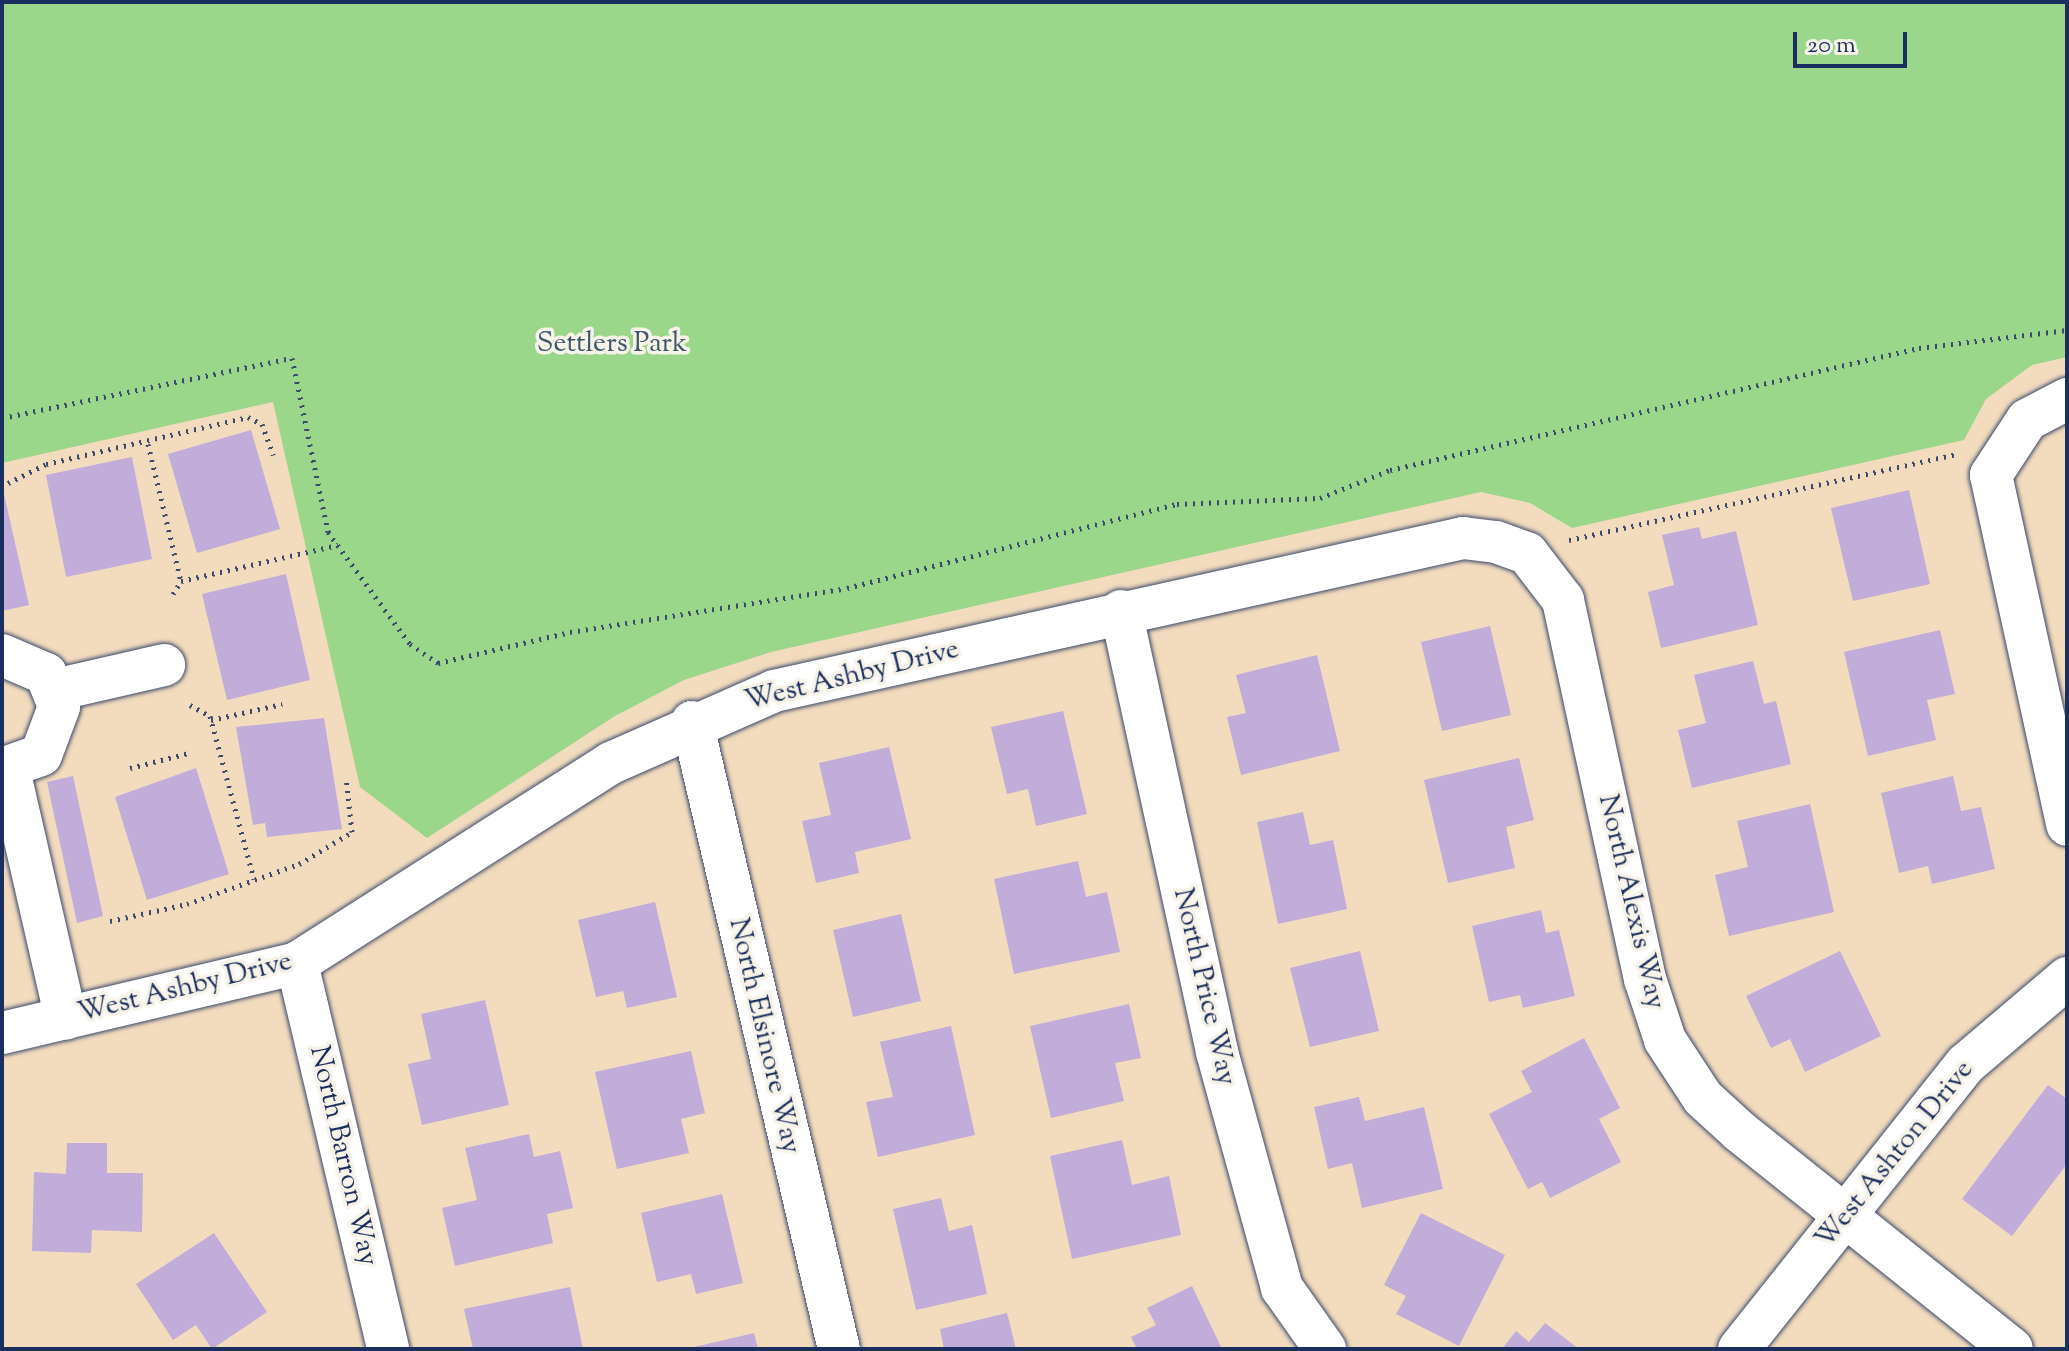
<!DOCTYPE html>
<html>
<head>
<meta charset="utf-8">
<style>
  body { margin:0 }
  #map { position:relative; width:2069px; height:1351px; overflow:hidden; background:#f3dcbe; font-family:"Sorts Mill Goudy",serif }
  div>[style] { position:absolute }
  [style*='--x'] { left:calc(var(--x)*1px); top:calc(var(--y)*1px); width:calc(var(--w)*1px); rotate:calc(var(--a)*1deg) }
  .green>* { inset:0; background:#9ad78b }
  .building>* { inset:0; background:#c1acda }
  .path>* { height:5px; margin-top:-2.5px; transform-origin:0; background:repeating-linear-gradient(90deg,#3b496c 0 2px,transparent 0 8px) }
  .roads { filter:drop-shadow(0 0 2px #3b496c) drop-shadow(0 0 2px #3b496c) }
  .minor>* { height:42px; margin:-21px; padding:0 21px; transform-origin:21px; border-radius:21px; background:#fff }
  span { translate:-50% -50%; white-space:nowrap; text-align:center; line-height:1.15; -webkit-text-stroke:7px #f7f3e8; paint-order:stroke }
  .park-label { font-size:28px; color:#3b5969 }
  .street-label { font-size:28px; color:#1b2f5e }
  .frame { position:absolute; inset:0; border:4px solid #1b2f5e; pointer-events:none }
  .scale { position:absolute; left:1793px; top:32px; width:114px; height:36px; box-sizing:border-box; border:4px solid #1b2f5e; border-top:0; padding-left:10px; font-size:24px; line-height:28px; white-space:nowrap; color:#1b2f5e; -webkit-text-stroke:6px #f7f3e8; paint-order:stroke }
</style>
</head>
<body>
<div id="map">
  <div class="green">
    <div style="clip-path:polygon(2px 2px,2067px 2px,2067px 357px,2032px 365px,1986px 399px,1964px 440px,1572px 528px,1530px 503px,1481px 492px,771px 652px,684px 680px,615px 716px,427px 838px,360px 787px,273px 402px,2px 463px)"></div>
  </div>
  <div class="building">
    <div style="clip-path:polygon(251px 430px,280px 529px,197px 553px,168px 454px)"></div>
    <div style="clip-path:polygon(132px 457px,152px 559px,66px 577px,46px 475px)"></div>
    <div style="clip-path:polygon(2px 485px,29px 605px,2px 611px)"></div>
    <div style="clip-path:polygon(1909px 490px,1930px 584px,1853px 601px,1831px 508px)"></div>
    <div style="clip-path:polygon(1699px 527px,1702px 539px,1736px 531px,1758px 625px,1661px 648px,1648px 592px,1674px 585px,1662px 535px)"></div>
    <div style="clip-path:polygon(286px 574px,310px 680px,227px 700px,202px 594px)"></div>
    <div style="clip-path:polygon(1490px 626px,1511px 715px,1442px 731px,1421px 642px)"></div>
    <div style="clip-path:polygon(1940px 630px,1955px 694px,1927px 700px,1936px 740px,1868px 756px,1844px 652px)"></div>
    <div style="clip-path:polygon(1317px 655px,1340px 751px,1241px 775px,1227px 717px,1246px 713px,1236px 675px)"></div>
    <div style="clip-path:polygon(1753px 661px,1764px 704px,1776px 701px,1791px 764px,1692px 788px,1678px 730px,1706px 723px,1694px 675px)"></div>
    <div style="clip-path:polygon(1063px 711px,1087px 814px,1036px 826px,1028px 789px,1007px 794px,991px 727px)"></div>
    <div style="clip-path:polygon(324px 718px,342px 829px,267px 837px,265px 823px,253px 825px,236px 727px)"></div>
    <div style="clip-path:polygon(889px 747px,911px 839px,855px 852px,859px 873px,816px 883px,802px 821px,831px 815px,819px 763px)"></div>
    <div style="clip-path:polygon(1519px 758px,1534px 820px,1506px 827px,1515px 868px,1448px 883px,1424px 780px)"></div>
    <div style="clip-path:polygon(196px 768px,229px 874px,147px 900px,115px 797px)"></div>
    <div style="clip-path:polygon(73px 776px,103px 916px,77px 923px,47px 782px)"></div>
    <div style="clip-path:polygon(1953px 776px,1961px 811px,1981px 807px,1995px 869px,1932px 884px,1928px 866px,1899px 873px,1881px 793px)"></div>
    <div style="clip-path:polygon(1810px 804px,1834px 912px,1729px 936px,1715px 875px,1748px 867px,1737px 821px)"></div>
    <div style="clip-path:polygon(1303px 812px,1310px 845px,1333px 840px,1347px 909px,1278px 924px,1257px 822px)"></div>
    <div style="clip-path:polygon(1078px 861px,1086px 897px,1107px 892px,1120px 952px,1014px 974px,994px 879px)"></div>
    <div style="clip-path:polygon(655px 902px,677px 997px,627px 1008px,623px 991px,596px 997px,578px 920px)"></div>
    <div style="clip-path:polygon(1541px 910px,1546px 933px,1559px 930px,1575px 996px,1523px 1008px,1520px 995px,1489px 1002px,1472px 926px)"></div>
    <div style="clip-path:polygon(901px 914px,921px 1001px,853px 1017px,833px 930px)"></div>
    <div style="clip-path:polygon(1360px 951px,1379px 1031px,1310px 1047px,1290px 968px)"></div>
    <div style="clip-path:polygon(1840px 951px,1881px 1036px,1805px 1072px,1790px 1039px,1771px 1048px,1746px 996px)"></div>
    <div style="clip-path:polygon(485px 1000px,509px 1105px,422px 1125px,408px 1064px,431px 1059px,421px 1014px)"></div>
    <div style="clip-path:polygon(1129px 1004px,1141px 1058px,1115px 1063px,1124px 1101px,1051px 1118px,1030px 1026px)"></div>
    <div style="clip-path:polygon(951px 1026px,975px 1135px,878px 1157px,866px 1102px,893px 1097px,880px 1042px)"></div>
    <div style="clip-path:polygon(1584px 1038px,1620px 1108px,1599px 1119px,1621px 1162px,1550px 1198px,1542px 1182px,1528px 1189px,1489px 1114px,1532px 1092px,1521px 1071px)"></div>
    <div style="clip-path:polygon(691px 1051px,705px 1113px,681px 1119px,689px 1153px,617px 1169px,595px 1072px)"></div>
    <div style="clip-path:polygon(2048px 1085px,2067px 1099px,2067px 1164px,2012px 1236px,1962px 1199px)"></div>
    <div style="clip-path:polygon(1359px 1097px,1365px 1121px,1424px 1107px,1443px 1189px,1362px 1208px,1352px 1163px,1328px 1169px,1314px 1107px)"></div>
    <div style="clip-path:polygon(529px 1134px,534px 1157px,560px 1151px,573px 1208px,547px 1214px,553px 1243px,455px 1266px,442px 1208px,477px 1200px,465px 1148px)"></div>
    <div style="clip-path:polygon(1122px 1140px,1132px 1185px,1169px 1176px,1181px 1235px,1072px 1259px,1050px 1156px)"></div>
    <div style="clip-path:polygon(67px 1143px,107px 1143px,107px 1173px,143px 1173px,142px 1232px,92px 1230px,91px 1253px,32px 1251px,34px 1172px,66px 1174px)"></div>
    <div style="clip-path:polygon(722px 1194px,743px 1283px,696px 1294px,691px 1274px,657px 1282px,641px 1213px)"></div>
    <div style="clip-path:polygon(941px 1198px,949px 1231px,972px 1225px,987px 1294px,916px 1310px,893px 1209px)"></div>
    <div style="clip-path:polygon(1421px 1213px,1505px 1255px,1459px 1346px,1396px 1314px,1406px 1296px,1384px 1285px)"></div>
    <div style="clip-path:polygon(214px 1233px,267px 1312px,212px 1349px,196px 1325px,173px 1340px,136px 1284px)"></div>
    <div style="clip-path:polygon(1192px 1286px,1222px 1349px,1137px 1349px,1131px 1337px,1156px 1325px,1147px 1308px)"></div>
    <div style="clip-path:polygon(570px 1287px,583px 1349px,473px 1349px,464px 1309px)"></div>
    <div style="clip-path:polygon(1007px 1313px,1016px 1349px,944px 1349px,940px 1329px)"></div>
    <div style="clip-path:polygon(1545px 1323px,1579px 1349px,1502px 1349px,1516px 1331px,1529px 1342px)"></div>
    <div style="clip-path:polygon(754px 1333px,758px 1349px,690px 1349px,690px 1348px)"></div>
  </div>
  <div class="path">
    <div style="--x:2;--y:418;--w:296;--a:-11.7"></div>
    <div style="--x:292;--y:358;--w:178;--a:78.3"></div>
    <div style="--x:328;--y:532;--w:139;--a:53.8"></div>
    <div style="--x:410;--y:644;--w:34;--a:34"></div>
    <div style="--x:438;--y:663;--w:136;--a:-13.2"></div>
    <div style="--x:570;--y:632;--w:280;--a:-9"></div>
    <div style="--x:847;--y:588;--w:341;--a:-14.3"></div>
    <div style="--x:1177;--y:504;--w:143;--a:-2.4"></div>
    <div style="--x:1320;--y:498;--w:75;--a:-21.8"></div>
    <div style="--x:1390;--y:470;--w:543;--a:-12.99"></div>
    <div style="--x:1919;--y:348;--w:149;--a:-6.9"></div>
    <div style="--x:148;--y:444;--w:141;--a:76.5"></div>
    <div style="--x:8;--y:483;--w:42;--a:-26.6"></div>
    <div style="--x:46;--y:464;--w:207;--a:-13.1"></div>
    <div style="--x:248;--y:417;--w:16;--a:27"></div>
    <div style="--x:262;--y:424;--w:33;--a:70"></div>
    <div style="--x:1569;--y:540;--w:398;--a:-12.5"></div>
    <div style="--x:173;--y:594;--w:15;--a:-58"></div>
    <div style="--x:181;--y:581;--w:161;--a:-12.9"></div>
    <div style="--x:190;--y:705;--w:23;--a:29"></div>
    <div style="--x:210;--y:716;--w:169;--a:74.9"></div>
    <div style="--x:211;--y:720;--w:73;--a:-12.7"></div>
    <div style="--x:130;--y:768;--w:61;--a:-14.3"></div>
    <div style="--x:110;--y:921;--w:79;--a:-12.4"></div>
    <div style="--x:187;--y:904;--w:119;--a:-19.7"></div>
    <div style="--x:299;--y:864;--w:62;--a:-31.1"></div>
    <div style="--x:352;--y:832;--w:55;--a:-96.2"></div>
  </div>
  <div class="roads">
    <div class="minor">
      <div style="--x:2067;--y:399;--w:45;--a:152.3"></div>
      <div style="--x:2027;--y:420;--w:66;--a:123.2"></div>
      <div style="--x:1991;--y:475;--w:358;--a:77.7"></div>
      <div style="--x:1121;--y:611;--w:451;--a:77.7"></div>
      <div style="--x:1217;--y:1052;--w:245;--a:74.6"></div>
      <div style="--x:1282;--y:1288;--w:75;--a:54.8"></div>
      <div style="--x:2;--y:655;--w:48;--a:23.4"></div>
      <div style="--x:46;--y:674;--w:35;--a:68"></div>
      <div style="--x:59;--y:707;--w:51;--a:110.6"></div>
      <div style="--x:41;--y:755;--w:41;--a:160.3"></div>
      <div style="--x:55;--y:690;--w:112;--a:-12.9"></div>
      <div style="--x:692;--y:722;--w:644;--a:76.81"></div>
      <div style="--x:9;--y:770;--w:255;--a:77.1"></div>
      <div style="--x:297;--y:963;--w:397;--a:76.7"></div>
      <div style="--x:2;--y:1033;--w:303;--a:-13.3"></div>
      <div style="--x:297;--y:963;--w:372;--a:-32.5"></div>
      <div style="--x:611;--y:763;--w:178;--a:-23.8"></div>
      <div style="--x:774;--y:691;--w:706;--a:-12.52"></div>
      <div style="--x:1463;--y:538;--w:33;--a:7"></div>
      <div style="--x:1496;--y:542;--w:33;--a:20"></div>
      <div style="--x:1527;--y:553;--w:59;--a:52.5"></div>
      <div style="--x:1563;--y:600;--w:388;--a:77.8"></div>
      <div style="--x:1645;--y:979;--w:64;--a:71.8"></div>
      <div style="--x:1665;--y:1040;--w:69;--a:56.8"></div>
      <div style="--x:1703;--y:1098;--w:49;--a:42.5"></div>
      <div style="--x:1739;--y:1131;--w:349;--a:38.6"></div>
      <div style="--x:1739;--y:1349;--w:364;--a:-51.5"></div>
      <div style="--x:1966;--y:1064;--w:133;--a:-40.4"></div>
    </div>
  </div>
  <div class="park-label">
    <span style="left:612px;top:344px">Settlers Park</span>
  </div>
  <div class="street-label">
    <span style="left:852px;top:676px;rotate:-14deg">West Ashby Drive</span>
    <span style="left:1631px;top:902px;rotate:77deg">North Alexis Way</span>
    <span style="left:1204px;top:987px;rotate:77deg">North Price Way</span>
    <span style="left:185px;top:988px;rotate:-14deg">West Ashby Drive</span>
    <span style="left:764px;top:1036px;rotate:77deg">North Elsinore Way</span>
    <span style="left:1895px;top:1155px;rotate:-51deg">West Ashton Drive</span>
    <span style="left:343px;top:1156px;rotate:77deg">North Barron Way</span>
  </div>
  <div class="frame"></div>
  <div class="scale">20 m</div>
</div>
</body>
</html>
